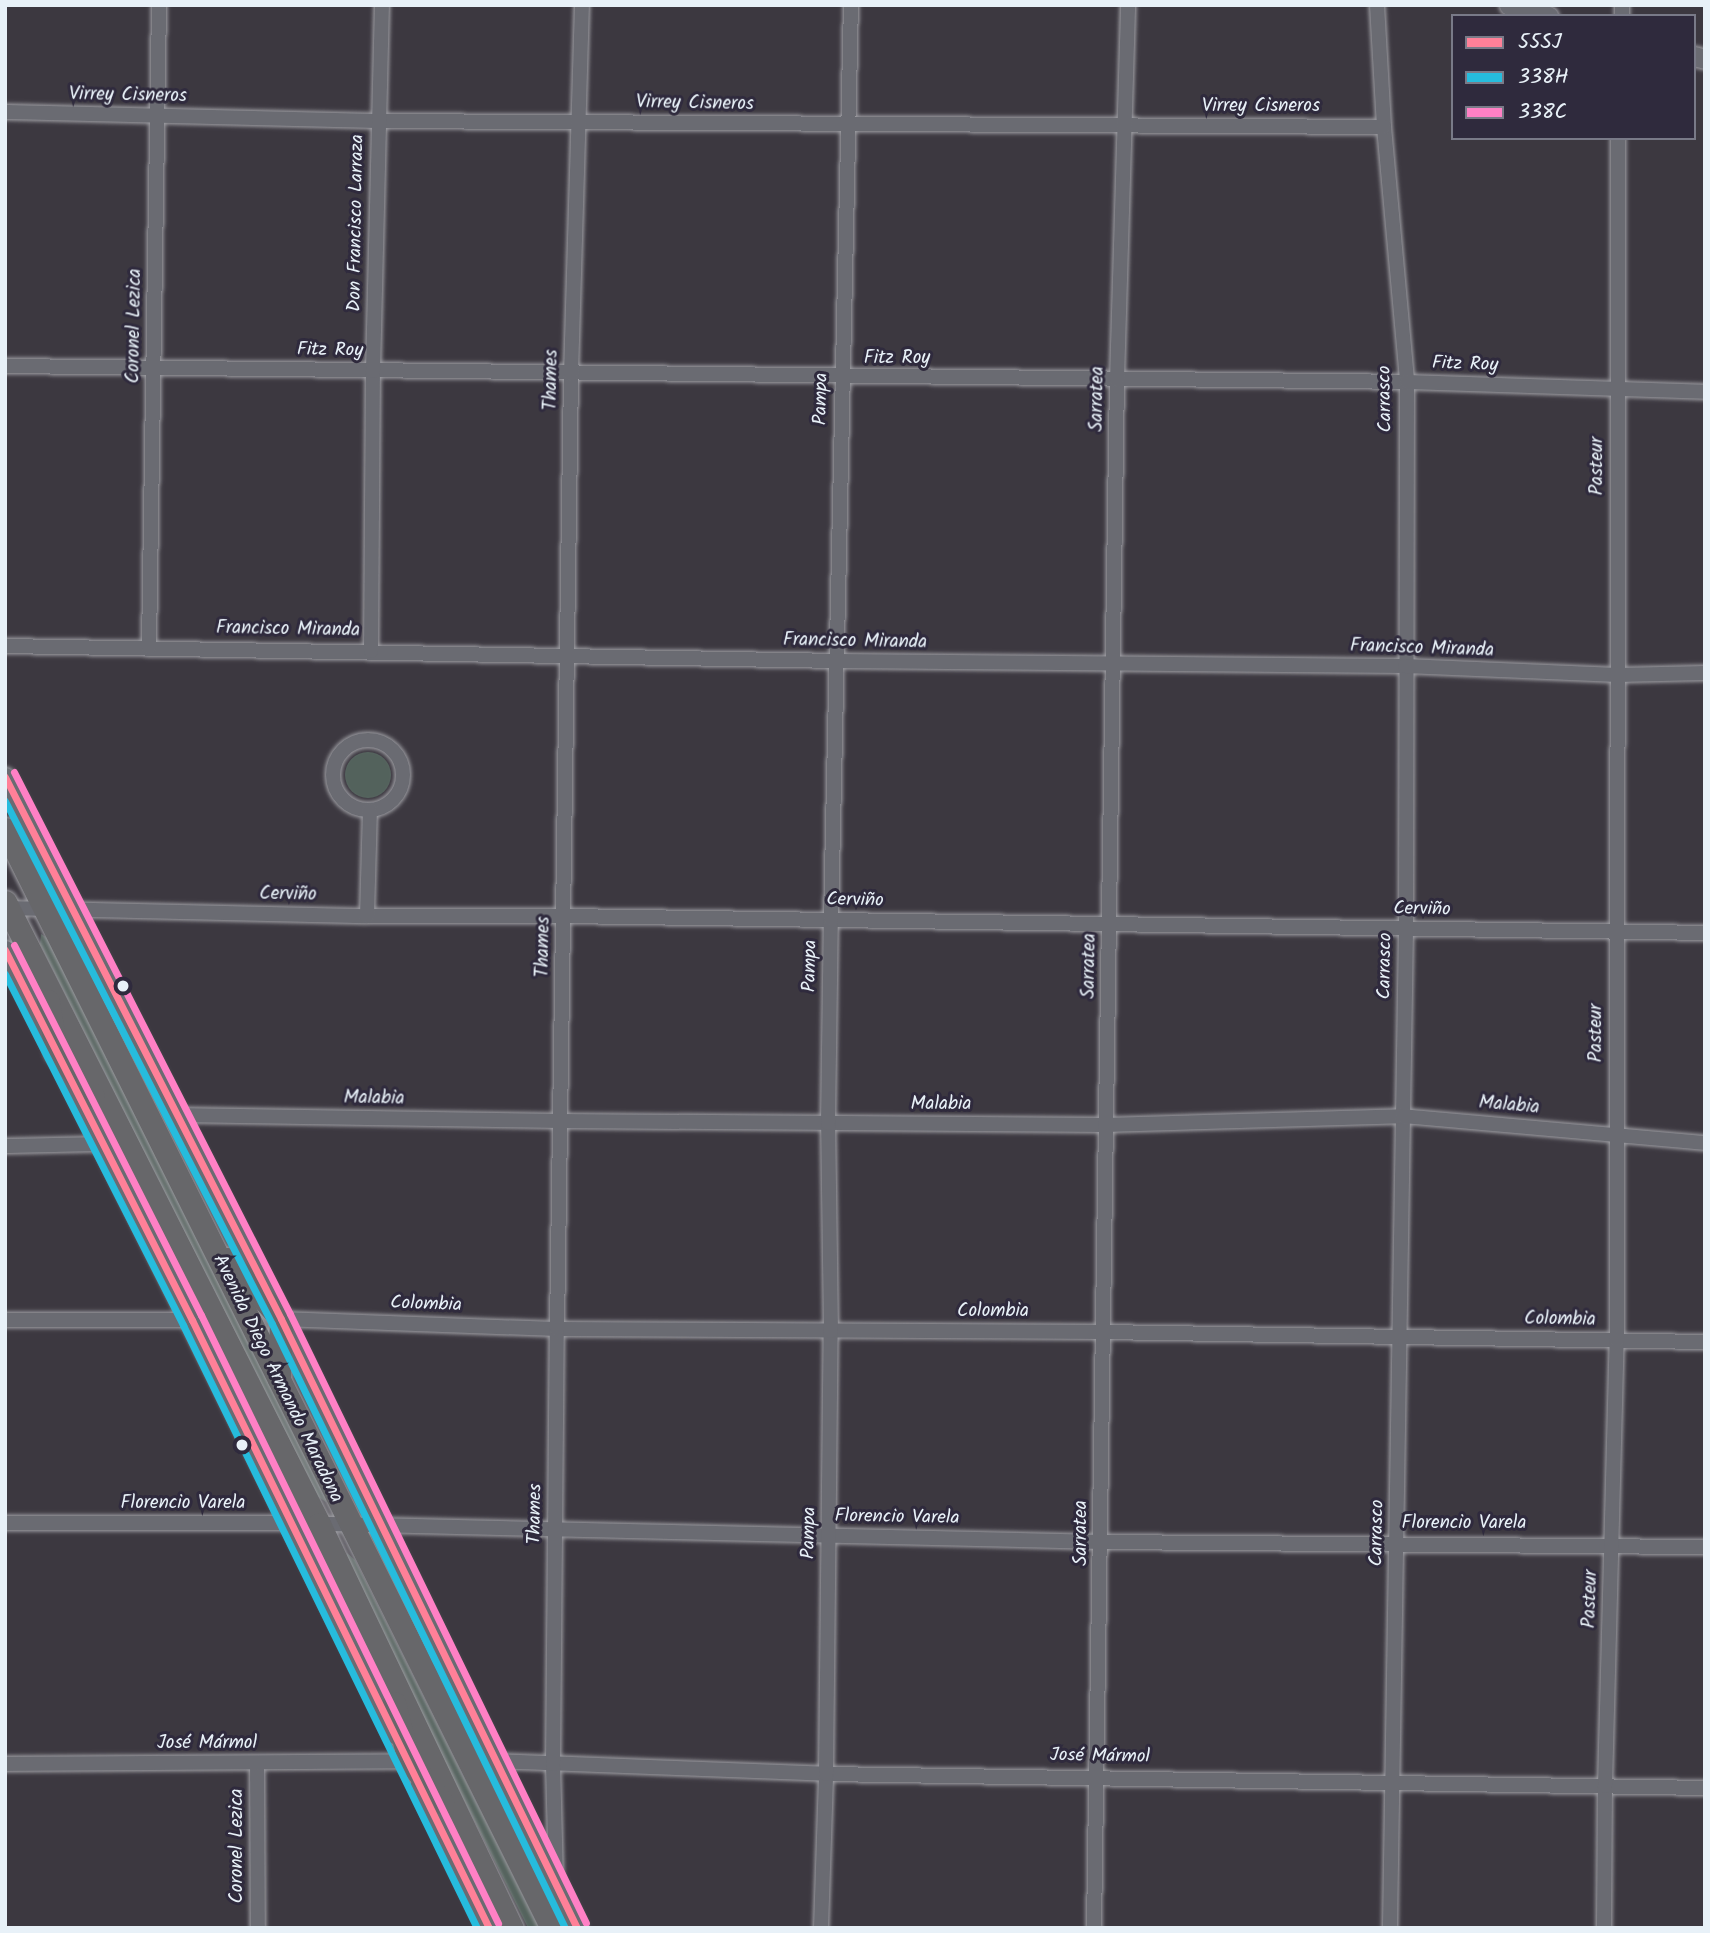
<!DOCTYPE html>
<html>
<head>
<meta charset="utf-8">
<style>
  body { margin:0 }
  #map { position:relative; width:1710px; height:1933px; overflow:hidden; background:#3c3840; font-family:Kalam,sans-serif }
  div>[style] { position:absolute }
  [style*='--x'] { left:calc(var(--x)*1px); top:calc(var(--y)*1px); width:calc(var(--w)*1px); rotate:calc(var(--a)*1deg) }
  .green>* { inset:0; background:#53625c }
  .round { border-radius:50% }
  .roads { filter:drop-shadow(0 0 2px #9d9da2) drop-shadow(0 0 2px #9d9da2) }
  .street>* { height:14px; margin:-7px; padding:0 7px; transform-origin:7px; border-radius:7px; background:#6a6b72 }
  .street>.ring { margin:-7px; padding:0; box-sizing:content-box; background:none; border:14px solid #6a6b72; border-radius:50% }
  .secondary>* { height:19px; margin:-9.5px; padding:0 9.5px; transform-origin:9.5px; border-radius:9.5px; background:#6a6b72 }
  .primary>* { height:23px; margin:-11.5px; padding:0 11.5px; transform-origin:11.5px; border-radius:11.5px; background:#67676a }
  .bus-1>* { height:7px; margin:-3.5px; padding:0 3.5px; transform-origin:3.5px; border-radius:3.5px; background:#ff8098 }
  .bus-2>* { height:7px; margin:-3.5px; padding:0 3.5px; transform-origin:3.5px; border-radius:3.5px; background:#26bcdd }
  .bus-3>* { height:7px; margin:-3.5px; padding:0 3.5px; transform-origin:3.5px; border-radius:3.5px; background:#ff80c5 }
  .dots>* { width:19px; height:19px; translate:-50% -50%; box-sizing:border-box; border:4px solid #2f2a3d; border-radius:50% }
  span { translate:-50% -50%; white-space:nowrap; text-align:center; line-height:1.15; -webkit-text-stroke:6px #2f2a3d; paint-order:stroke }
  .street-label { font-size:19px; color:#e8f1f8 }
  .frame { position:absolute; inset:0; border:7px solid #e8f1f8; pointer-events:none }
  .legend { position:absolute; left:1451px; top:14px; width:245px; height:126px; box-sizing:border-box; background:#2f2a3d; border:2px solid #797a88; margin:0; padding:9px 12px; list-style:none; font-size:21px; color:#e8f1f8 }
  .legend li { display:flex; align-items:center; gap:14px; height:35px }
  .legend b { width:35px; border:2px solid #797a88 }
</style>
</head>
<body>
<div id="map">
  <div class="green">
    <div class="round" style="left:345px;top:752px;width:46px;height:46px"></div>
    <div style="clip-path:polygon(41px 934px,49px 939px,325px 1491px,326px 1502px,317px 1496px,40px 944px)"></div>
    <div style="clip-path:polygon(347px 1553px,355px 1560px,539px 1928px,528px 1928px,346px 1564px)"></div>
  </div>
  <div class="roads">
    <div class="street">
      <div style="--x:1377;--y:5;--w:122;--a:86.7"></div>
      <div style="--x:1384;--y:127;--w:256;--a:84.8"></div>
      <div style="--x:1407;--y:382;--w:547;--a:90.1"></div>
      <div style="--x:1406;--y:929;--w:999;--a:90.92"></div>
      <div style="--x:1622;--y:16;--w:11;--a:-90"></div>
      <div style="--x:5;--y:112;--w:374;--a:1.4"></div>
      <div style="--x:379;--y:121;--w:1005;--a:0.34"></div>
      <div style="--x:5;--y:366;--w:1402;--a:0.65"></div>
      <div style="--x:1407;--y:382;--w:298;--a:1.9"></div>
      <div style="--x:5;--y:646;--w:832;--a:1.03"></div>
      <div style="--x:837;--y:661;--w:568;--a:0.5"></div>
      <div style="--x:1405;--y:666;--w:213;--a:2.4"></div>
      <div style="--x:1618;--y:675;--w:87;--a:-1.3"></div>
      <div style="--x:149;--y:647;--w:642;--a:-89.11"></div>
      <div style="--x:371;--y:651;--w:280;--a:-89.6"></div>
      <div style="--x:373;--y:371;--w:366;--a:-88.6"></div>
      <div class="ring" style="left:333px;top:740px;width:56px;height:56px"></div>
      <div style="--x:5;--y:908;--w:362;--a:1.3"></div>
      <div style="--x:367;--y:916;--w:197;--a:0"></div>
      <div style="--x:564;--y:916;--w:1141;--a:0.85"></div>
      <div style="--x:367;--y:916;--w:106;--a:-88.4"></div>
      <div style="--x:176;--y:1115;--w:384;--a:0.9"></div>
      <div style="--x:560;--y:1121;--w:545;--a:0.42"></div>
      <div style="--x:1105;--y:1125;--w:297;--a:-1.7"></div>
      <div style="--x:1402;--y:1116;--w:304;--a:5.1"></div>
      <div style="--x:5;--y:1146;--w:98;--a:-1.2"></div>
      <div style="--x:281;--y:1319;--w:276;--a:2.1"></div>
      <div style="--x:557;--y:1329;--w:545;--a:0.32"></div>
      <div style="--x:1102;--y:1332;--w:603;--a:0.95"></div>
      <div style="--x:5;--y:1320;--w:187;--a:0"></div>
      <div style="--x:5;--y:1523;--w:283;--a:0"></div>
      <div style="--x:288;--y:1523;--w:814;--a:1.34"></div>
      <div style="--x:1102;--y:1542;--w:603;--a:0.48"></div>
      <div style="--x:494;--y:1761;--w:332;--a:2.2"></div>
      <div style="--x:826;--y:1774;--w:879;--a:0.91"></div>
      <div style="--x:257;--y:1763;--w:165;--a:89.7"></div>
      <div style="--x:5;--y:1764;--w:404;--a:-0.4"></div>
      <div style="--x:556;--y:1879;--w:115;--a:-91.5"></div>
      <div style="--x:553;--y:1764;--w:435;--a:-89.5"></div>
      <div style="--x:557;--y:1329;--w:955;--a:-89.16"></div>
      <div style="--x:571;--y:374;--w:369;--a:-88.3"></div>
      <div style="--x:821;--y:1928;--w:154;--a:-88.1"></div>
      <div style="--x:826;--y:1774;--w:443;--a:-89.4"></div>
      <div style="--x:831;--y:1331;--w:208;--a:-90.8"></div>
      <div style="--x:828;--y:1123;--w:204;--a:-89.2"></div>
      <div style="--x:831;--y:919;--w:914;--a:-88.75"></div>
      <div style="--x:1094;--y:1928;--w:1548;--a:-89.15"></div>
      <div style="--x:1117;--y:380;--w:375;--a:-88.3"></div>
      <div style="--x:1604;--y:1928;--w:142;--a:-89.6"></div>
      <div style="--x:1605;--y:1786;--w:446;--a:-88.5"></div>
      <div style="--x:1617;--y:1340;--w:1202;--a:-89.95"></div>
    </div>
    <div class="secondary">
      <div style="--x:1509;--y:5;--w:41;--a:15.8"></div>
      <div style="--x:1694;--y:56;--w:11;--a:15"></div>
      <div style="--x:5;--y:777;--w:608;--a:63.01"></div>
      <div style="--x:281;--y:1319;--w:677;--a:64.08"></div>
      <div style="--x:5;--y:950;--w:101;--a:63.4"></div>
      <div style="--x:67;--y:1073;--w:739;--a:63.57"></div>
      <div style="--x:420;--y:1784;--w:160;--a:64.4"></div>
    </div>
    <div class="primary">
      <div style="--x:5;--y:829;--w:1228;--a:63.54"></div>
      <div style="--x:5;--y:902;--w:697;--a:63.21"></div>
      <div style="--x:319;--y:1524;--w:448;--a:64.5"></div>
      <div style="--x:48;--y:1001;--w:51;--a:80.9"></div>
      <div style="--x:56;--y:1051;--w:58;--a:50.6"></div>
      <div style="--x:227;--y:1259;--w:81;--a:48"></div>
      <div style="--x:281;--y:1319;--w:60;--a:91.9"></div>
      <div style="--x:394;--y:1703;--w:60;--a:75.5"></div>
      <div style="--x:409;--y:1761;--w:53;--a:51.2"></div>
    </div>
  </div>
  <div class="bus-1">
    <div style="--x:5;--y:777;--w:608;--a:63.01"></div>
    <div style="--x:281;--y:1319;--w:677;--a:64.08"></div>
    <div style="--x:5;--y:950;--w:415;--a:63.2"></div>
    <div style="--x:192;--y:1320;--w:677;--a:63.97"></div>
  </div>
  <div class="bus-2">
    <div style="--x:5;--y:801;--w:587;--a:62.95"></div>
    <div style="--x:272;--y:1324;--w:671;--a:64.12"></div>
    <div style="--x:5;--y:974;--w:394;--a:63.1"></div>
    <div style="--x:183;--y:1325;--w:671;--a:64.01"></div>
  </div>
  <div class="bus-3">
    <div style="--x:14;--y:772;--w:608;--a:63.01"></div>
    <div style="--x:290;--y:1314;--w:677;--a:64.08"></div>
    <div style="--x:14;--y:945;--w:415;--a:63.2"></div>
    <div style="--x:201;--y:1315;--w:677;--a:63.97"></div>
  </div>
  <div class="dots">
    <div style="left:123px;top:986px;background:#e8f1f8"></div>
    <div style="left:242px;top:1445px;background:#e8f1f8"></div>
  </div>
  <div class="street-label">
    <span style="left:128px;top:96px;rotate:1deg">Virrey Cisneros</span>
    <span style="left:695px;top:104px;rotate:1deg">Virrey Cisneros</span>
    <span style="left:1261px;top:107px">Virrey Cisneros</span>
    <span style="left:357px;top:223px;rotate:-89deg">Don Francisco Larraza</span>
    <span style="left:135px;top:326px;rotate:-89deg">Coronel Lezica</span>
    <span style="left:330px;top:351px;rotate:1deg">Fitz Roy</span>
    <span style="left:897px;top:359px">Fitz Roy</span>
    <span style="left:1465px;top:365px;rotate:2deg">Fitz Roy</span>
    <span style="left:552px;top:380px;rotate:-89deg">Thames</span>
    <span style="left:822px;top:399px;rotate:-89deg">Pampa</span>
    <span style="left:1098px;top:399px;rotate:-89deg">Sarratea</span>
    <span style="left:1386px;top:399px;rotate:-91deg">Carrasco</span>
    <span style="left:1598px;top:466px;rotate:-90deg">Pasteur</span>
    <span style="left:288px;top:630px;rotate:1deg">Francisco Miranda</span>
    <span style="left:855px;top:642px;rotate:1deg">Francisco Miranda</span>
    <span style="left:1422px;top:649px;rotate:2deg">Francisco Miranda</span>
    <span style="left:288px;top:895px;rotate:1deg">Cerviño</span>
    <span style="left:855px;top:901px;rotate:1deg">Cerviño</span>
    <span style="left:1422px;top:910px;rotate:1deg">Cerviño</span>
    <span style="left:544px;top:947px;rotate:-89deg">Thames</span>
    <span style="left:811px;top:966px;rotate:-89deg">Pampa</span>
    <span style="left:1090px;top:966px;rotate:-89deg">Sarratea</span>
    <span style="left:1386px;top:966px;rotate:-89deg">Carrasco</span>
    <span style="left:1597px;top:1033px;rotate:-90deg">Pasteur</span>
    <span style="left:374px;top:1099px;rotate:1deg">Malabia</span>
    <span style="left:941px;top:1105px">Malabia</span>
    <span style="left:1509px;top:1106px;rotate:5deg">Malabia</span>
    <span style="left:426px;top:1305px;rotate:2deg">Colombia</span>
    <span style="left:993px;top:1312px">Colombia</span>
    <span style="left:1560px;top:1320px;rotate:1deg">Colombia</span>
    <span style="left:277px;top:1379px;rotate:64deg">Avenida Diego Armando Maradona</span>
    <span style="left:183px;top:1504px">Florencio Varela</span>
    <span style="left:536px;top:1514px;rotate:-89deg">Thames</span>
    <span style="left:897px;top:1518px;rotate:1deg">Florencio Varela</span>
    <span style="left:1464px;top:1524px">Florencio Varela</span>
    <span style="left:810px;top:1533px;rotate:-89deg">Pampa</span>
    <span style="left:1082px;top:1533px;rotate:-90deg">Sarratea</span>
    <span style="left:1378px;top:1533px;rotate:-89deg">Carrasco</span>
    <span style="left:1591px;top:1599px;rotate:-88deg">Pasteur</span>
    <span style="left:207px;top:1744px">José Mármol</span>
    <span style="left:1100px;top:1757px;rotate:1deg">José Mármol</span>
    <span style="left:238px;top:1846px;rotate:-90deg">Coronel Lezica</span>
  </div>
  <div class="frame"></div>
  <ul class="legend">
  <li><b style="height:9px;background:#ff8098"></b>55SJ</li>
  <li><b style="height:9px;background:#26bcdd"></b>338H</li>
  <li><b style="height:9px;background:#ff80c5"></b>338C</li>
  </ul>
</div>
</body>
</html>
